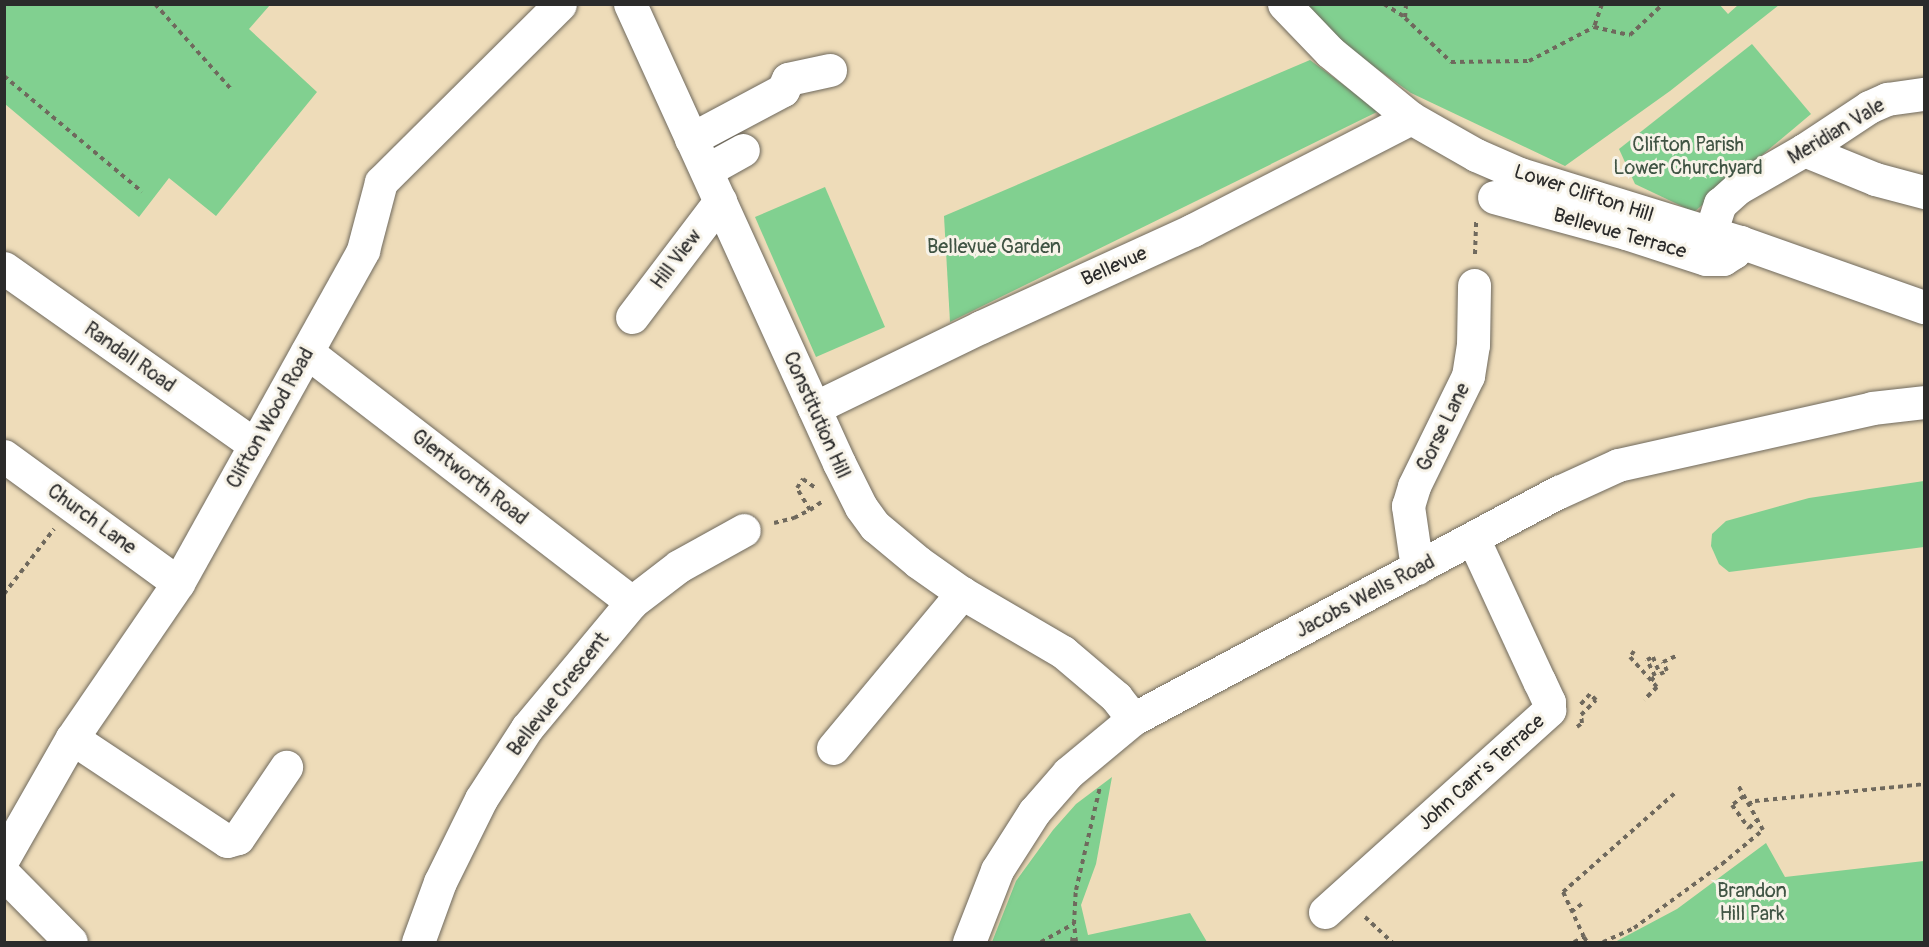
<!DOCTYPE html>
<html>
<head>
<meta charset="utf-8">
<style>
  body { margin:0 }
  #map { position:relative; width:1929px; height:947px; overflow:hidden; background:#eedcb9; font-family:Pangolin,sans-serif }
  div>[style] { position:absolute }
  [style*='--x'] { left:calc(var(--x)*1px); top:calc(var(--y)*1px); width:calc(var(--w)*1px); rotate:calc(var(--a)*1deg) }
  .green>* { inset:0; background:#81d090 }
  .path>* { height:4px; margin-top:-2px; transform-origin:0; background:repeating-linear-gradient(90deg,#6f695d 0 4.5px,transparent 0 9px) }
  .roads { filter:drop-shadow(0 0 2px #6f695d) drop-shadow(0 0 2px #6f695d) }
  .minor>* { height:33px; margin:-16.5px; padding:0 16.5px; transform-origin:16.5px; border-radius:16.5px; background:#fff }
  .major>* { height:33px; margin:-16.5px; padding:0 16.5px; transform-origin:16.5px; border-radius:16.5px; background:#fff }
  .path-bridge>* { height:4px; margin-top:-2px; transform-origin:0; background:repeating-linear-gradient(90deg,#6f695d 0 4.5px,transparent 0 9px) }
  span { translate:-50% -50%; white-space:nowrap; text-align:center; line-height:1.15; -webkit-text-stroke:6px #f7f3e8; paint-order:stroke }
  .street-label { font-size:20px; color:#2b2b2b }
  .park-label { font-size:20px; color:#405444 }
  .frame { position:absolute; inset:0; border:6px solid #2b2b2b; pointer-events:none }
</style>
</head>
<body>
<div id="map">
  <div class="green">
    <div style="clip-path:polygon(1719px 4px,1728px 14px,1738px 5px,1779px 5px,1670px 91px,1565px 166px,1411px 93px,1336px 40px,1303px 5px)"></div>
    <div style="clip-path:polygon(4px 5px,270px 5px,249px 29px,317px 92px,216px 216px,169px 178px,139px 217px,5px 104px)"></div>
    <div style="clip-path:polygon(1752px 44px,1811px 114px,1694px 212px,1635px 184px,1619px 149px)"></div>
    <div style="clip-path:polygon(1310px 60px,1379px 111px,950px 322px,944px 216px)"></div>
    <div style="clip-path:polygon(825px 187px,885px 327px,816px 357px,755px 217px)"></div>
    <div style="clip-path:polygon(1924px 481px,1924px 547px,1729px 572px,1719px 564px,1711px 546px,1712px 534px,1726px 521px,1809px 498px)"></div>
    <div style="clip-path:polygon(1112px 777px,1096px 864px,1081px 905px,1088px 935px,1190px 913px,1207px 942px,992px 942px,1016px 881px,1053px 830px,1076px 804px)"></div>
    <div style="clip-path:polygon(1766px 843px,1785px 877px,1924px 861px,1924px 942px,1615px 942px,1677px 909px)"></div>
  </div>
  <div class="path">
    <div style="--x:155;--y:4;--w:113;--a:48.2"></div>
    <div style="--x:1384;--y:4;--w:25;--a:32"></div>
    <div style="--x:1406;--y:4;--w:14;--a:94"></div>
    <div style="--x:1405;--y:18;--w:64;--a:43.7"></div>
    <div style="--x:1451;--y:62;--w:78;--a:-0.7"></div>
    <div style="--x:1529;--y:61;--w:73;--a:-27.6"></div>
    <div style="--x:1602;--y:4;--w:24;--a:109"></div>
    <div style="--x:1594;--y:27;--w:37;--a:13"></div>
    <div style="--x:1630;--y:35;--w:45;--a:-43.2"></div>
    <div style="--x:4;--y:76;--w:180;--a:40"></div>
    <div style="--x:1475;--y:254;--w:32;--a:-88"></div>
    <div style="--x:810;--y:510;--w:16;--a:-35"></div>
    <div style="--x:774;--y:523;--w:21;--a:-14"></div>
    <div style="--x:794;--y:518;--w:18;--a:-27"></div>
    <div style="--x:810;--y:510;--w:26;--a:-121"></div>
    <div style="--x:797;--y:488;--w:11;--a:-56"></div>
    <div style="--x:803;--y:479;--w:14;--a:36"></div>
    <div style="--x:4;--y:594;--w:82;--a:-52.4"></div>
    <div style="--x:1634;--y:651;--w:7;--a:124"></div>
    <div style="--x:1630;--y:657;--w:40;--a:48"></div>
    <div style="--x:1657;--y:687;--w:18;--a:135"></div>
    <div style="--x:1651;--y:681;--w:6;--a:-51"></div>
    <div style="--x:1655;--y:676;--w:18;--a:-117"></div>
    <div style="--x:1647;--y:660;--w:7;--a:-27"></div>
    <div style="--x:1653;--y:657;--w:18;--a:68"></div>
    <div style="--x:1660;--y:674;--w:8;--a:-23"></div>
    <div style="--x:1667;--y:671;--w:10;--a:-114"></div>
    <div style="--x:1663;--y:662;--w:14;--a:-25"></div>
    <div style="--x:1577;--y:727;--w:6;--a:-39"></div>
    <div style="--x:1582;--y:723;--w:8;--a:-97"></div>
    <div style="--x:1581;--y:715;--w:21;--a:-45"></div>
    <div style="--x:1596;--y:700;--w:8;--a:-135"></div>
    <div style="--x:1590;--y:694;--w:15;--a:132"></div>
    <div style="--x:1744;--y:796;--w:15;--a:143"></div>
    <div style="--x:1732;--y:805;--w:29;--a:54"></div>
    <div style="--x:1749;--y:828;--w:10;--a:-45"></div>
    <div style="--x:1755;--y:801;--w:170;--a:-5.7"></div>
    <div style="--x:1571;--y:912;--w:15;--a:-37"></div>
    <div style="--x:1365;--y:917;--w:37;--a:43"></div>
    <div style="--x:1584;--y:937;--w:50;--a:-115"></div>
    <div style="--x:1563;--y:892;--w:151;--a:-41.5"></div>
    <div style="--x:1041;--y:942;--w:38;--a:-29"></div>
    <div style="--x:1072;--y:942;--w:8;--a:-83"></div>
    <div style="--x:1076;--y:942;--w:18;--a:-96"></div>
    <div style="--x:1074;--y:924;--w:34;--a:-87"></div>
    <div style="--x:1076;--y:890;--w:106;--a:-76.9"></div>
    <div style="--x:1574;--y:942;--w:11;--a:-27"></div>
    <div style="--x:1584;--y:937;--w:6;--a:59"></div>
    <div style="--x:1603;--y:942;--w:34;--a:-24"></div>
    <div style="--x:1634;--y:928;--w:109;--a:-36"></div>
    <div style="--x:1722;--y:864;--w:53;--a:-39.7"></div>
    <div style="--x:1763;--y:830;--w:51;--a:-119.1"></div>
  </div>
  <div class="roads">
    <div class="minor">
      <div style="--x:630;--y:4;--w:504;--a:65.52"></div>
      <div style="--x:839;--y:463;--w:49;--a:63.4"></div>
      <div style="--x:861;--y:507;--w:24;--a:54"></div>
      <div style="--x:875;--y:526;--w:56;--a:39.9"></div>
      <div style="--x:918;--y:562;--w:54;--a:35.2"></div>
      <div style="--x:962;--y:593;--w:117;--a:30.3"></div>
      <div style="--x:1063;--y:652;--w:70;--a:40.3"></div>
      <div style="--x:1116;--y:697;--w:28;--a:52"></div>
      <div style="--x:1284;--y:4;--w:66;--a:46.2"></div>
      <div style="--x:1330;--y:52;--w:104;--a:39.2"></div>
      <div style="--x:1411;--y:118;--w:75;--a:29.6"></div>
      <div style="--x:1476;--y:155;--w:48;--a:23.4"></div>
      <div style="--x:1520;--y:174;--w:230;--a:17.2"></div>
      <div style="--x:1740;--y:242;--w:195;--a:19.5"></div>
      <div style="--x:691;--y:139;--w:104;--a:-28"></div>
      <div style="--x:783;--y:90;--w:12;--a:-66"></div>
      <div style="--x:788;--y:79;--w:43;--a:-12.1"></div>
      <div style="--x:1804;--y:150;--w:77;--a:22.2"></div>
      <div style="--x:1875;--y:179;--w:51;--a:14.9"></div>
      <div style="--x:707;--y:170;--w:41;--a:-29.1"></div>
      <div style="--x:1494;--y:197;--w:137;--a:15.3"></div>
      <div style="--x:1626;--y:233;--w:84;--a:18"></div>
      <div style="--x:1706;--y:259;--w:17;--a:0"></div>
      <div style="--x:1723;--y:259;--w:13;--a:-32"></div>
      <div style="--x:1734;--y:252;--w:12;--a:-59"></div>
      <div style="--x:1710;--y:234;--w:32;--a:-72"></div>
      <div style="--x:1720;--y:204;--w:24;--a:-42"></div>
      <div style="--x:1738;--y:188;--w:76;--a:-29.9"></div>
      <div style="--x:1804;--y:150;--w:78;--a:-33.5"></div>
      <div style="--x:1869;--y:107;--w:20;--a:-24"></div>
      <div style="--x:1887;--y:99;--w:37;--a:-8"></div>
      <div style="--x:4;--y:268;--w:307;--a:35.2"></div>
      <div style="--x:632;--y:317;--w:146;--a:-52.8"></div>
      <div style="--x:307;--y:352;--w:410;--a:37.6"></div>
      <div style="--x:814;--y:408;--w:186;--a:-25.9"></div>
      <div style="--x:981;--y:327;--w:233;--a:-24.6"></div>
      <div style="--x:1193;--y:230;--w:245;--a:-27.2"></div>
      <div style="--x:4;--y:456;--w:215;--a:36.1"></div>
      <div style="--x:1417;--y:568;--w:63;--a:-98.3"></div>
      <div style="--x:1408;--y:506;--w:21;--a:-73"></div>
      <div style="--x:1414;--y:486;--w:123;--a:-63.9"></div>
      <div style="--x:1468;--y:376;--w:31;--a:-81"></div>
      <div style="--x:1473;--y:345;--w:60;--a:-89"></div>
      <div style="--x:72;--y:738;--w:186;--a:33.6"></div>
      <div style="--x:227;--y:841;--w:11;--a:-15"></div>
      <div style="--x:238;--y:838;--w:86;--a:-55.9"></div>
      <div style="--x:833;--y:748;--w:202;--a:-50.2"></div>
      <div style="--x:4;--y:857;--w:137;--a:-60.3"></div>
      <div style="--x:72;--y:738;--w:188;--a:-55.6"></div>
      <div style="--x:178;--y:583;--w:381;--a:-60.9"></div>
      <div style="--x:363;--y:250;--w:70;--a:-75.2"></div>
      <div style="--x:381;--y:182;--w:252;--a:-44.8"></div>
      <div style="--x:4;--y:874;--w:95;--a:45.4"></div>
      <div style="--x:1325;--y:912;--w:302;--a:-42"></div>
      <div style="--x:1549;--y:710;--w:8;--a:-90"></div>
      <div style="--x:1549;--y:702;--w:23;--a:-115"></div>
      <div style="--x:1539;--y:681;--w:157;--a:-114.8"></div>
      <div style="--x:418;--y:942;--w:64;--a:-69.9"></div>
      <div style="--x:440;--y:882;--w:93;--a:-63.7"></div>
      <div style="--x:481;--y:799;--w:85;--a:-57.1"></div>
      <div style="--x:527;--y:728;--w:164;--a:-50.2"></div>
      <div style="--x:632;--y:602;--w:59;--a:-37.5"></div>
      <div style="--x:679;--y:566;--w:74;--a:-29"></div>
    </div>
    <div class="major">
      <div style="--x:969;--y:942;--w:77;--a:-68.7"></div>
      <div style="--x:997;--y:870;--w:69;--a:-57.5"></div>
      <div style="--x:1034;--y:812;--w:52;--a:-48.9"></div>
      <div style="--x:1068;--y:773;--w:85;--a:-39.7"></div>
      <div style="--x:1133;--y:719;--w:483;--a:-28.1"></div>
      <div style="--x:1559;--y:492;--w:65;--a:-24.6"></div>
      <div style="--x:1618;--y:465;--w:260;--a:-12.6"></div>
      <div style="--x:1872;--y:408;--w:52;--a:-6.6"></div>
    </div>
  </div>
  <div class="path-bridge">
    <div style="--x:1748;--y:804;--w:8;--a:-23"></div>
  </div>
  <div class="street-label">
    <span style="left:1836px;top:131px;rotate:-31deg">Meridian Vale</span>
    <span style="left:1584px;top:193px;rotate:18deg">Lower Clifton Hill</span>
    <span style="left:1620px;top:233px;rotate:16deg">Bellevue Terrace</span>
    <span style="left:676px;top:259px;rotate:-53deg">Hill View</span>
    <span style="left:1114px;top:266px;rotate:-24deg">Bellevue</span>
    <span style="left:130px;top:357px;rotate:35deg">Randall Road</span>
    <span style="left:817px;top:415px;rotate:66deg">Constitution Hill</span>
    <span style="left:270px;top:418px;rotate:-61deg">Clifton Wood Road</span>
    <span style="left:1443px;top:427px;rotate:-64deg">Gorse Lane</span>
    <span style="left:470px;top:477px;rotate:38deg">Glentworth Road</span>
    <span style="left:92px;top:519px;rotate:36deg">Church Lane</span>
    <span style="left:1365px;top:596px;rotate:-28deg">Jacobs Wells Road</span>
    <span style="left:558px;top:694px;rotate:-52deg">Bellevue Crescent</span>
    <span style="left:1481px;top:772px;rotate:-42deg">John Carr's Terrace</span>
  </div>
  <div class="park-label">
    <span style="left:1688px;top:156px">Clifton Parish<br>Lower Churchyard</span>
    <span style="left:994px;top:246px">Bellevue Garden</span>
    <span style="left:1752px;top:902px">Brandon<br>Hill Park</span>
  </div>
  <div class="frame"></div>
</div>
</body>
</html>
